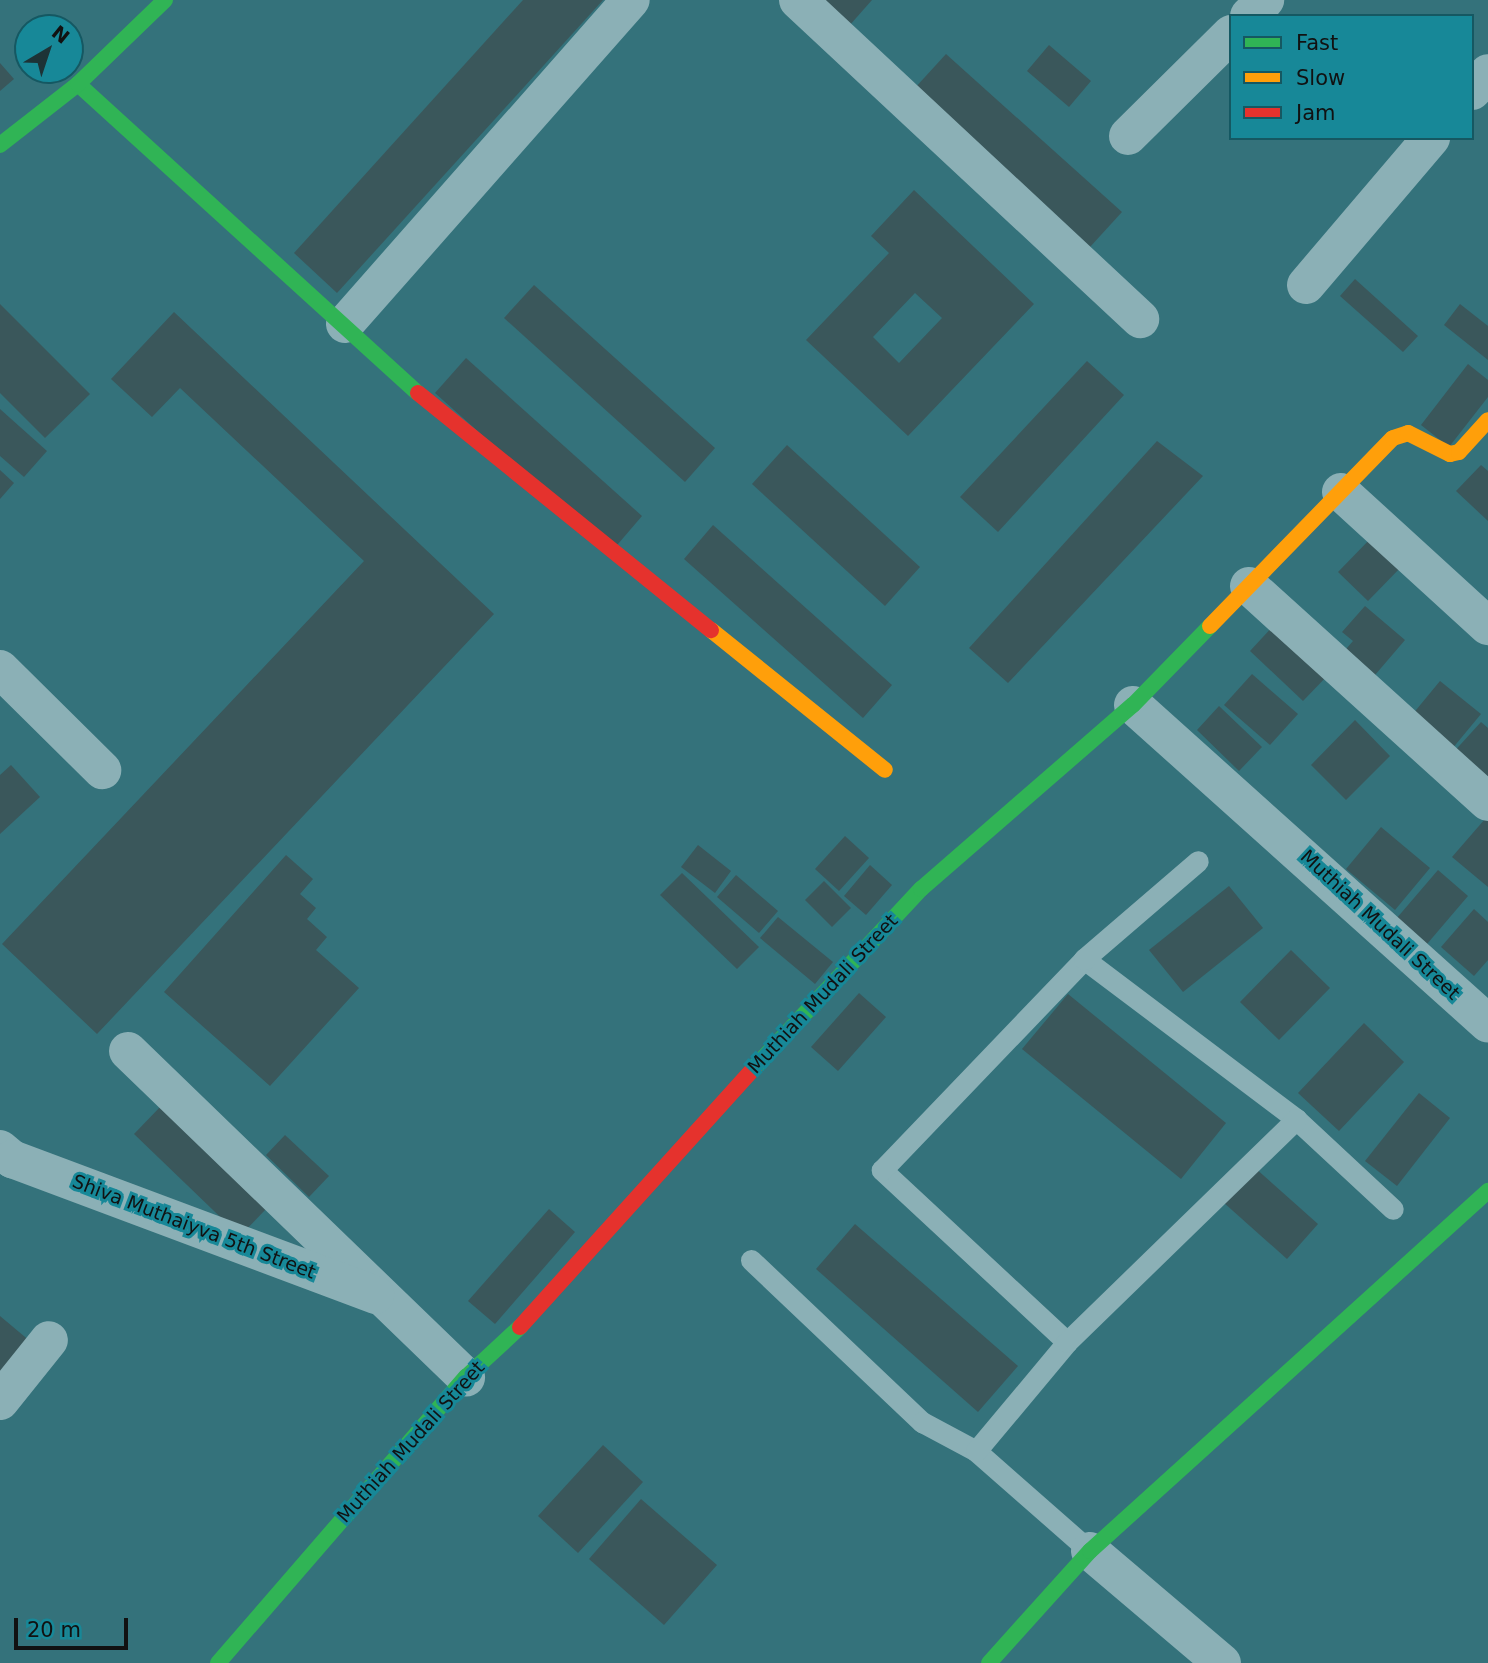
<!DOCTYPE html>
<html>
<head>
<meta charset="utf-8">
<style>
  body { margin:0 }
  #map { position:relative; width:1488px; height:1663px; overflow:hidden; background:#34727b; font-family:"DejaVu Sans",sans-serif }
  div>[style] { position:absolute }
  [style*='--x'] { left:calc(var(--x)*1px); top:calc(var(--y)*1px); width:calc(var(--w)*1px); rotate:calc(var(--a)*1deg) }
  .building>* { inset:0; background:#3a575b }
  .lane>* { height:21px; margin:-10.5px; padding:0 10.5px; transform-origin:10.5px; border-radius:10.5px; background:#8bb0b6 }
  .street>* { height:38px; margin:-19px; padding:0 19px; transform-origin:19px; border-radius:19px; background:#8bb0b6 }
  .fast>* { height:16px; margin:-8px; padding:0 8px; transform-origin:8px; border-radius:8px; background:#30b455 }
  .slow>* { height:16px; margin:-8px; padding:0 8px; transform-origin:8px; border-radius:8px; background:#ff9f0a }
  .jam>* { height:16px; margin:-8px; padding:0 8px; transform-origin:8px; border-radius:8px; background:#e5322d }
  span { translate:-50% -50%; white-space:nowrap; text-align:center; line-height:1.15; -webkit-text-stroke:6px #178898; paint-order:stroke }
  .street-label { font-size:19px; color:#111 }
  .legend { position:absolute; left:1229px; top:14px; width:245px; height:126px; box-sizing:border-box; background:#178898; border:2px solid #155862; margin:0; padding:9px 12px; list-style:none; font-size:21px; color:#111 }
  .legend li { display:flex; align-items:center; gap:14px; height:35px }
  .legend b { width:35px; border:2px solid #155862 }
  .north { position:absolute; left:14px; top:14px; width:70px; height:70px; box-sizing:border-box; background:#178898; border:2px solid #155862; border-radius:50%; rotate:39deg; font-size:19px; font-weight:700; line-height:28px; text-align:center; color:#111 }
  .north::after { content:''; display:block; margin:auto; width:24px; height:32px; background:#1d3336; clip-path:polygon(50% 0,100% 100%,50% 72%,0 100%) }
  .scale { position:absolute; left:14px; top:1618px; width:114px; height:32px; box-sizing:border-box; border:4px solid #111; border-top:0; padding-left:9px; font-size:21px; line-height:24px; white-space:nowrap; color:#111; -webkit-text-stroke:5px #178898; paint-order:stroke }
</style>
</head>
<body>
<div id="map">
  <div class="building">
    <div style="clip-path:polygon(523px 0,603px 0,337px 293px,294px 253px)"></div>
    <div style="clip-path:polygon(820px 0,872px 0,849px 26px)"></div>
    <div style="clip-path:polygon(1049px 45px,1091px 81px,1069px 107px,1027px 71px)"></div>
    <div style="clip-path:polygon(946px 54px,1122px 212px,1090px 247px,914px 89px)"></div>
    <div style="clip-path:polygon(0 63px,14px 79px,0 91px)"></div>
    <div style="clip-path:polygon(evenodd,914px 190px,1034px 304px,908px 436px,806px 340px,889px 253px,871px 236px,914px 190px,915px 293px,942px 318px,899px 363px,873px 337px,915px 293px)"></div>
    <div style="clip-path:polygon(1355px 279px,1418px 336px,1403px 352px,1340px 296px)"></div>
    <div style="clip-path:polygon(534px 285px,715px 448px,685px 482px,504px 318px)"></div>
    <div style="clip-path:polygon(0 304px,90px 394px,45px 438px,0 393px)"></div>
    <div style="clip-path:polygon(1460px 304px,1488px 326px,1488px 360px,1444px 325px)"></div>
    <div style="clip-path:polygon(174px 312px,494px 614px,97px 1034px,2px 944px,364px 561px,180px 388px,152px 417px,111px 379px)"></div>
    <div style="clip-path:polygon(466px 358px,642px 516px,612px 551px,435px 393px)"></div>
    <div style="clip-path:polygon(1087px 361px,1124px 395px,998px 532px,960px 497px)"></div>
    <div style="clip-path:polygon(1468px 364px,1488px 380px,1488px 397px,1449px 447px,1421px 425px)"></div>
    <div style="clip-path:polygon(0 409px,47px 451px,24px 477px,0 456px)"></div>
    <div style="clip-path:polygon(1157px 441px,1203px 476px,1008px 683px,969px 648px)"></div>
    <div style="clip-path:polygon(787px 445px,920px 567px,885px 606px,752px 484px)"></div>
    <div style="clip-path:polygon(1481px 465px,1488px 471px,1488px 521px,1456px 491px)"></div>
    <div style="clip-path:polygon(0 470px,14px 483px,0 499px)"></div>
    <div style="clip-path:polygon(713px 525px,892px 685px,863px 718px,684px 559px)"></div>
    <div style="clip-path:polygon(1374px 535px,1404px 564px,1368px 601px,1338px 572px)"></div>
    <div style="clip-path:polygon(1365px 606px,1405px 640px,1369px 682px,1340px 656px,1353px 641px,1342px 632px)"></div>
    <div style="clip-path:polygon(1276px 623px,1329px 674px,1303px 701px,1250px 651px)"></div>
    <div style="clip-path:polygon(1252px 674px,1298px 714px,1270px 745px,1224px 705px)"></div>
    <div style="clip-path:polygon(1440px 681px,1481px 714px,1447px 755px,1407px 721px)"></div>
    <div style="clip-path:polygon(1219px 706px,1262px 747px,1239px 771px,1197px 730px)"></div>
    <div style="clip-path:polygon(1355px 720px,1390px 756px,1346px 800px,1311px 765px)"></div>
    <div style="clip-path:polygon(1481px 722px,1488px 728px,1488px 783px,1450px 756px)"></div>
    <div style="clip-path:polygon(11px 765px,40px 797px,0 834px,0 775px)"></div>
    <div style="clip-path:polygon(1485px 819px,1488px 821px,1488px 887px,1452px 857px)"></div>
    <div style="clip-path:polygon(1381px 827px,1430px 868px,1395px 910px,1346px 869px)"></div>
    <div style="clip-path:polygon(845px 836px,869px 858px,839px 891px,815px 869px)"></div>
    <div style="clip-path:polygon(698px 845px,731px 871px,715px 893px,681px 867px)"></div>
    <div style="clip-path:polygon(286px 855px,313px 879px,300px 894px,316px 908px,307px 919px,327px 937px,316px 950px,359px 988px,270px 1086px,164px 992px)"></div>
    <div style="clip-path:polygon(870px 865px,892px 885px,866px 915px,844px 896px)"></div>
    <div style="clip-path:polygon(1438px 870px,1468px 896px,1427px 944px,1396px 919px)"></div>
    <div style="clip-path:polygon(682px 873px,759px 947px,737px 969px,660px 895px)"></div>
    <div style="clip-path:polygon(736px 875px,778px 911px,759px 933px,717px 897px)"></div>
    <div style="clip-path:polygon(824px 881px,851px 908px,832px 927px,805px 900px)"></div>
    <div style="clip-path:polygon(1229px 886px,1263px 928px,1183px 992px,1149px 950px)"></div>
    <div style="clip-path:polygon(1474px 909px,1488px 922px,1488px 960px,1474px 976px,1441px 947px)"></div>
    <div style="clip-path:polygon(778px 917px,833px 962px,815px 984px,760px 938px)"></div>
    <div style="clip-path:polygon(1291px 950px,1330px 988px,1279px 1040px,1240px 1002px)"></div>
    <div style="clip-path:polygon(859px 993px,886px 1017px,838px 1071px,811px 1047px)"></div>
    <div style="clip-path:polygon(1068px 994px,1226px 1123px,1181px 1179px,1022px 1049px)"></div>
    <div style="clip-path:polygon(1364px 1023px,1404px 1062px,1339px 1131px,1298px 1093px)"></div>
    <div style="clip-path:polygon(1419px 1093px,1450px 1118px,1397px 1186px,1365px 1161px)"></div>
    <div style="clip-path:polygon(162px 1105px,268px 1207px,240px 1236px,134px 1134px)"></div>
    <div style="clip-path:polygon(285px 1135px,329px 1176px,309px 1197px,266px 1155px)"></div>
    <div style="clip-path:polygon(1254px 1167px,1318px 1224px,1287px 1259px,1223px 1202px)"></div>
    <div style="clip-path:polygon(549px 1209px,575px 1232px,495px 1324px,468px 1301px)"></div>
    <div style="clip-path:polygon(855px 1224px,1018px 1366px,978px 1412px,816px 1269px)"></div>
    <div style="clip-path:polygon(0 1316px,37px 1347px,0 1391px)"></div>
    <div style="clip-path:polygon(603px 1445px,643px 1482px,578px 1553px,538px 1516px)"></div>
    <div style="clip-path:polygon(641px 1499px,717px 1565px,664px 1625px,589px 1559px)"></div>
  </div>
  <div class="lane">
    <div style="--x:1084;--y:959;--w:266;--a:37"></div>
    <div style="--x:1296;--y:1119;--w:132;--a:42.9"></div>
    <div style="--x:751;--y:1260;--w:236;--a:43.5"></div>
    <div style="--x:922;--y:1422;--w:61;--a:28.2"></div>
    <div style="--x:976;--y:1451;--w:152;--a:41.3"></div>
    <div style="--x:1067;--y:1342;--w:253;--a:-137.1"></div>
    <div style="--x:882;--y:1170;--w:292;--a:-46.2"></div>
    <div style="--x:1084;--y:959;--w:150;--a:-40.7"></div>
    <div style="--x:976;--y:1451;--w:142;--a:-50.1"></div>
    <div style="--x:1067;--y:1342;--w:320;--a:-44.2"></div>
  </div>
  <div class="street">
    <div style="--x:798;--y:0;--w:468;--a:43"></div>
    <div style="--x:1249;--y:16;--w:23;--a:-45"></div>
    <div style="--x:1472;--y:91;--w:24;--a:-48"></div>
    <div style="--x:1128;--y:136;--w:145;--a:-44.7"></div>
    <div style="--x:1306;--y:285;--w:193;--a:-49.6"></div>
    <div style="--x:345;--y:324;--w:432;--a:-48.6"></div>
    <div style="--x:1341;--y:492;--w:199;--a:42.4"></div>
    <div style="--x:1249;--y:586;--w:322;--a:42.1"></div>
    <div style="--x:0;--y:669;--w:144;--a:44.7"></div>
    <div style="--x:1133;--y:705;--w:477;--a:41.9"></div>
    <div style="--x:128;--y:1051;--w:470;--a:44"></div>
    <div style="--x:0;--y:1149;--w:16;--a:40"></div>
    <div style="--x:12;--y:1159;--w:388;--a:20.5"></div>
    <div style="--x:0;--y:1401;--w:78;--a:-51.2"></div>
    <div style="--x:1090;--y:1551;--w:173;--a:40.3"></div>
  </div>
  <div class="fast">
    <div style="--x:78;--y:84;--w:459;--a:42.3"></div>
    <div style="--x:0;--y:145;--w:99;--a:-38"></div>
    <div style="--x:78;--y:84;--w:121;--a:-44"></div>
    <div style="--x:754;--y:1068;--w:245;--a:-47"></div>
    <div style="--x:921;--y:889;--w:281;--a:-41"></div>
    <div style="--x:1133;--y:705;--w:110;--a:-45.7"></div>
    <div style="--x:218;--y:1663;--w:379;--a:-49.1"></div>
    <div style="--x:466;--y:1377;--w:74;--a:-42.8"></div>
    <div style="--x:989;--y:1663;--w:151;--a:-48"></div>
    <div style="--x:1090;--y:1551;--w:537;--a:-42.13"></div>
  </div>
  <div class="slow">
    <div style="--x:1210;--y:626;--w:262;--a:-45.8"></div>
    <div style="--x:1393;--y:438;--w:16;--a:-18"></div>
    <div style="--x:1408;--y:433;--w:47;--a:26.6"></div>
    <div style="--x:1450;--y:454;--w:9;--a:-13"></div>
    <div style="--x:1459;--y:452;--w:43;--a:-47.8"></div>
    <div style="--x:711;--y:630;--w:223;--a:38.8"></div>
  </div>
  <div class="jam">
    <div style="--x:418;--y:393;--w:377;--a:39"></div>
    <div style="--x:520;--y:1327;--w:349;--a:-47.9"></div>
  </div>
  <div class="street-label">
    <span style="left:1380px;top:925px;rotate:43deg">Muthiah Mudali Street</span>
    <span style="left:823px;top:994px;rotate:-47deg">Muthiah Mudali Street</span>
    <span style="left:194px;top:1227px;rotate:21deg">Shiva Muthaiyva 5th Street</span>
    <span style="left:411px;top:1442px;rotate:-48deg">Muthiah Mudali Street</span>
  </div>
  <ul class="legend">
  <li><b style="height:9px;background:#30b455"></b>Fast</li>
  <li><b style="height:9px;background:#ff9f0a"></b>Slow</li>
  <li><b style="height:9px;background:#e5322d"></b>Jam</li>
  </ul>
  <div class="north">N</div>
  <div class="scale">20 m</div>
</div>
</body>
</html>
